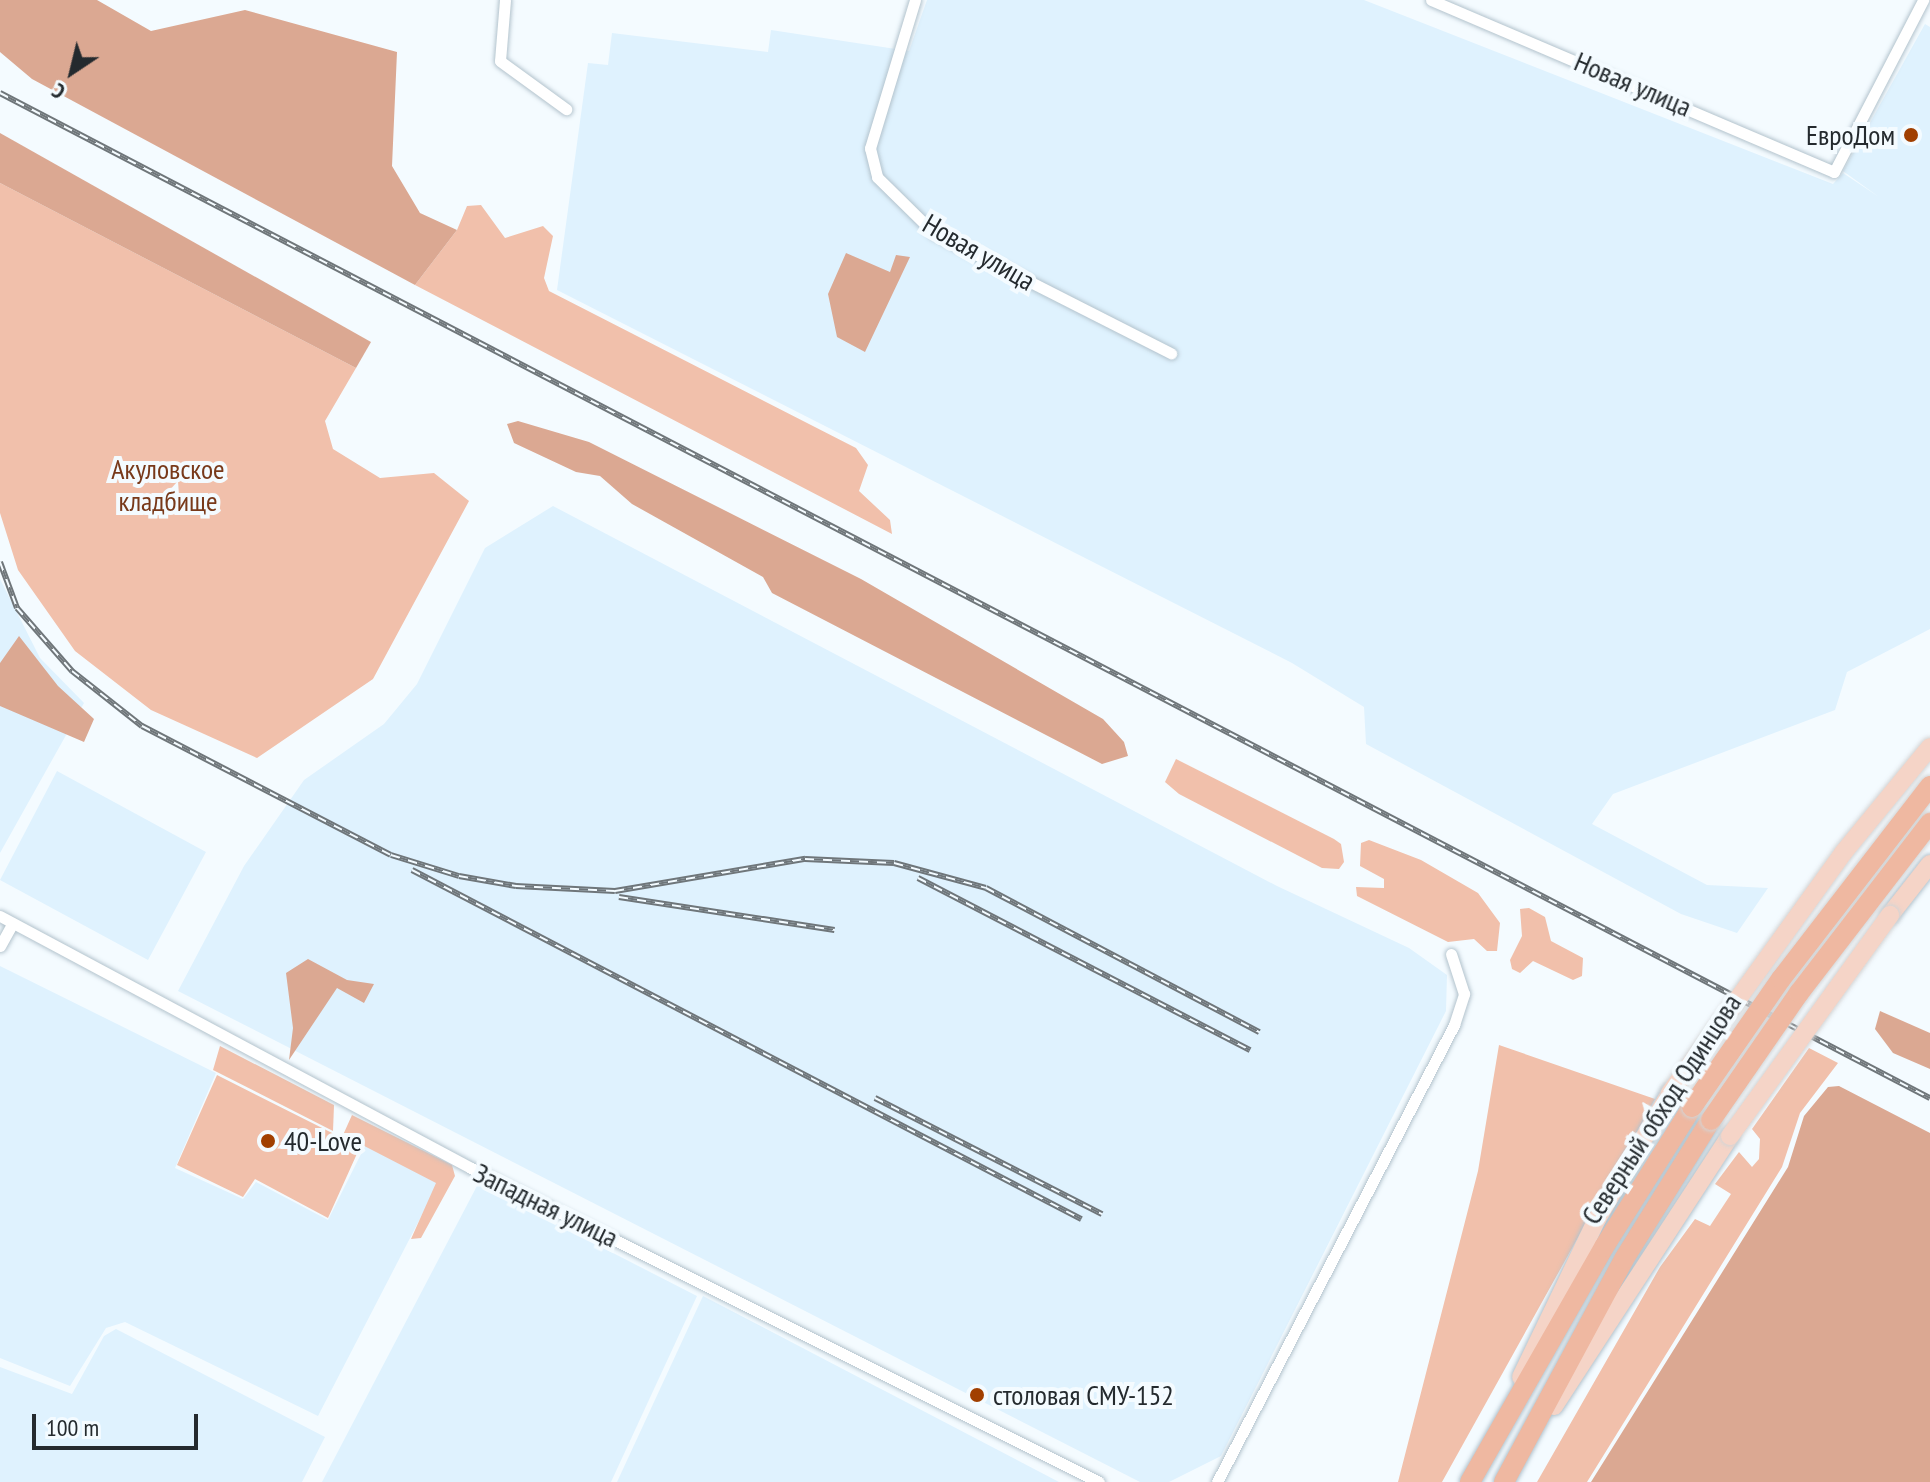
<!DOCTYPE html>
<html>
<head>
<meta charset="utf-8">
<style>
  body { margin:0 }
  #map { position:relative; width:1930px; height:1482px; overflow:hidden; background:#f4fbff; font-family:"PT Sans Narrow",sans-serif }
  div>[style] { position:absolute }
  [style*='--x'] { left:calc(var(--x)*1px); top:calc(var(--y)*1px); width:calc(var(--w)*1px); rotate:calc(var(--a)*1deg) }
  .built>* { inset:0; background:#dff2fe }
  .green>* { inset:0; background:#f1c0ab }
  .forest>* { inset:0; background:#dba892 }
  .roads { filter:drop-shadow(0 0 2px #b3c3cd) drop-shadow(0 0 2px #b3c3cd) }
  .street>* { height:11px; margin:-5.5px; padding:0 5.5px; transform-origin:5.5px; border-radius:5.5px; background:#fff }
  .primary>* { height:18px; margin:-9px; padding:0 9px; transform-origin:9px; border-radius:9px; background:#f5d4c7 }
  .highway>* { height:20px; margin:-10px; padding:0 10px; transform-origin:10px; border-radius:10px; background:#efb8a1 }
  .rail>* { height:6px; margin-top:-3px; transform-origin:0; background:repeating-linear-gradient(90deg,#f4fbff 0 9px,#6f767a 0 18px); box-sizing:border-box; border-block:2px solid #6f767a }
  .bridges { filter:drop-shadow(0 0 2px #d3d4d5) drop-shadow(0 0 2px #d3d4d5) }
  .primary-bridge>* { height:18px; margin:-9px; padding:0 9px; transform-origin:9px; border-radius:9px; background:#f5d4c7 }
  .highway-bridge>* { height:20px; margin:-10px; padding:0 10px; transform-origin:10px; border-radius:10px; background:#efb8a1 }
  .dots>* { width:22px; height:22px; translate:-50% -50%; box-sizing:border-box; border:4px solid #f4fbff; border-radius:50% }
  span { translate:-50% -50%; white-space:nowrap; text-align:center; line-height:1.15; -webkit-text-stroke:8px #f4fbff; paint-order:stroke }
  .street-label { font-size:28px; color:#242a2e }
  .poi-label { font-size:28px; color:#242a2e }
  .right { translate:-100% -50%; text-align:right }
  .left { translate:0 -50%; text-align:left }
  .park-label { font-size:28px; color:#78391a }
  .north { position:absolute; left:32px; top:32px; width:80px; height:80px; -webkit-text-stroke:6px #f4fbff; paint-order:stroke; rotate:215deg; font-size:22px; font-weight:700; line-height:32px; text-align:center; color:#242a2e }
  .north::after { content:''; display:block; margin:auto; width:28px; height:36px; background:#242a2e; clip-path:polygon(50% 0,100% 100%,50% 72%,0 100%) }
  .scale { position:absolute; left:32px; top:1414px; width:166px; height:36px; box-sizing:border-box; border:4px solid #242a2e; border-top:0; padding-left:10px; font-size:24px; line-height:28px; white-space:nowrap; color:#242a2e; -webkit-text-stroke:6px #f4fbff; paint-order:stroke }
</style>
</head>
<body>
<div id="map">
  <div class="built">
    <div style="clip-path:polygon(927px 0,1364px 0,1833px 184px,1843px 173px,1879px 197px,1843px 171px,1925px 24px,1930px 27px,1930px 629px,1847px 672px,1835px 710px,1613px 794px,1592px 824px,1707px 885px,1768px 888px,1737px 933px,1681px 914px,1366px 744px,1364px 707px,1292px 663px,557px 290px,588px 63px,608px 65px,612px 33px,768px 52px,771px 30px,909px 51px)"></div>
    <div style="clip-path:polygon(553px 506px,1277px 886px,1409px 948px,1447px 975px,1446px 1011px,1221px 1456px,1169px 1482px,1140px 1482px,178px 991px,244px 866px,304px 780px,384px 724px,417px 684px,485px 548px)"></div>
    <div style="clip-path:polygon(0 579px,40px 658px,84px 703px,0 853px)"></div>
    <div style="clip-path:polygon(57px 771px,206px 852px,148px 960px,0 880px)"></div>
    <div style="clip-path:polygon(0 966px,216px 1073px,175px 1168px,243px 1199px,256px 1182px,328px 1220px,366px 1144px,439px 1182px,318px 1416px,125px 1322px,106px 1328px,70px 1386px,0 1358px)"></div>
    <div style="clip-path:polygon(478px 1184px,697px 1296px,611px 1482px,322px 1482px)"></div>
    <div style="clip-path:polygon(703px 1296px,1059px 1482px,617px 1482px)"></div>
    <div style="clip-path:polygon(116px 1329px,325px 1437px,302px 1482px,0 1482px,0 1367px,72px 1394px,104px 1336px)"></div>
  </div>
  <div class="green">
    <div style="clip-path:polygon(0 183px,356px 368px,325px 421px,333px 449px,380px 478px,434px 473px,469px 501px,373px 679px,257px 758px,151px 710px,75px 651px,18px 570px,0 513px)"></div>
    <div style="clip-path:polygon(481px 205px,505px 238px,543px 226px,553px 236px,544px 278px,549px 291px,856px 448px,868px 465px,859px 491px,890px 520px,892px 534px,415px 285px,457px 230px,467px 206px)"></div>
    <div style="clip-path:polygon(1176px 759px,1334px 839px,1341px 844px,1344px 862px,1339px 869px,1322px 868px,1179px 794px,1165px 782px)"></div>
    <div style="clip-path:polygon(1369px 840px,1421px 860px,1478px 893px,1500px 923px,1497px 951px,1487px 951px,1474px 939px,1448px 942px,1357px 896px,1356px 887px,1384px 888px,1384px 879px,1360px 866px,1361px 843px)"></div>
    <div style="clip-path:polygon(1529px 908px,1545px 917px,1551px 941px,1583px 958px,1582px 976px,1573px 980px,1533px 961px,1520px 973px,1512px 969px,1510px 960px,1522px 936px,1520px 909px)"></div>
    <div style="clip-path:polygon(1499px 1045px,1655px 1099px,1442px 1482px,1398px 1482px,1478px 1171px)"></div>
    <div style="clip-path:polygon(220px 1046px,334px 1105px,333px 1131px,213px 1070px)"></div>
    <div style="clip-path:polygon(1809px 1048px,1838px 1063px,1800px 1113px,1782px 1167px,1587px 1482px,1537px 1482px,1660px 1267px,1695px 1219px,1710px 1226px,1731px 1194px,1715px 1184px,1739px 1152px,1752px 1167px,1759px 1159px,1760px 1139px,1752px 1129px)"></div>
    <div style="clip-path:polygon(217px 1075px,360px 1147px,328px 1218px,255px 1179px,243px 1197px,177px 1165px)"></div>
    <div style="clip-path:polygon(352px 1115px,452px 1165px,455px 1176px,421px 1238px,411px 1239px,436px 1183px,343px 1135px)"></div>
  </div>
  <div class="forest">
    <div style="clip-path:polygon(0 0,97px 0,151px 31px,245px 10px,397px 52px,392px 166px,420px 213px,457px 230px,415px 285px,32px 79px,0 52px)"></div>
    <div style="clip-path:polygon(0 133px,371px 342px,356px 368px,0 183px)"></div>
    <div style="clip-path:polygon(846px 253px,890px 272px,896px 255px,910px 257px,865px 352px,837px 337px,828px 294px)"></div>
    <div style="clip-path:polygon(518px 421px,589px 442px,861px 579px,1103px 719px,1124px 742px,1128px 756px,1102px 764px,772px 593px,763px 577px,632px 504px,600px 476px,576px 472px,514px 443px,507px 424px)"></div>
    <div style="clip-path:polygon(19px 636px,58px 686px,94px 719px,84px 742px,0 706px,0 663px)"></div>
    <div style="clip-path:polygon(308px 959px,347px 980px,374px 984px,364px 1003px,337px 988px,289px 1060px,293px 1028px,286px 973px)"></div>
    <div style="clip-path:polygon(1880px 1011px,1930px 1033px,1930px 1069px,1893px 1053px,1875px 1029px)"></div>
    <div style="clip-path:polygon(1839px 1086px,1930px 1133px,1930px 1482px,1591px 1482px,1788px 1167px,1804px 1116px,1828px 1087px)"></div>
  </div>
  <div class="roads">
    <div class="street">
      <div style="--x:505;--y:0;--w:61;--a:94.7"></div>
      <div style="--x:500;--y:61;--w:82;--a:36"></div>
      <div style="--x:915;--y:0;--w:155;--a:106.9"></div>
      <div style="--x:870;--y:148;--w:30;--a:76"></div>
      <div style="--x:877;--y:177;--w:80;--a:44.5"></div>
      <div style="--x:934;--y:233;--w:266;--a:26.9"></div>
      <div style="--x:1431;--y:0;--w:438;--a:23.1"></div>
      <div style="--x:1834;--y:172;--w:194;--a:-62.6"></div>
      <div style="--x:0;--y:916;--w:534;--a:28.15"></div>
      <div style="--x:471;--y:1168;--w:702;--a:26.57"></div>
      <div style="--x:0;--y:946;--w:26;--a:-61"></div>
      <div style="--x:1217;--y:1482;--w:515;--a:-62.59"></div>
      <div style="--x:1454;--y:1025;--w:33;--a:-72"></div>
      <div style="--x:1464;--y:994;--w:42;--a:-108"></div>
    </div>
    <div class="primary">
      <div style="--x:1890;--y:915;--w:65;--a:-51.9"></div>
      <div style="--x:1521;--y:1377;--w:175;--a:-64.3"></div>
      <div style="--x:1597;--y:1219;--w:146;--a:-59.9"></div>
      <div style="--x:1554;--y:1406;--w:322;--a:-56.9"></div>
    </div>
    <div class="highway">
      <div style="--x:1470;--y:1482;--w:271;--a:-60.3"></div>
      <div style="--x:1604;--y:1247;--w:165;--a:-57.8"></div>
      <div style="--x:1504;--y:1482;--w:253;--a:-61.7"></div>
      <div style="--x:1624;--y:1259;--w:164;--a:-58"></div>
    </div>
  </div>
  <div class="rail">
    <div style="--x:0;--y:93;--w:2176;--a:27.51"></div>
    <div style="--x:0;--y:562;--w:49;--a:69.7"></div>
    <div style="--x:17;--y:608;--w:84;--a:48.9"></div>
    <div style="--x:72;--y:671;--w:89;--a:38.2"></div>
    <div style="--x:142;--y:726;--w:280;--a:27.4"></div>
    <div style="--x:391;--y:855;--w:71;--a:17.2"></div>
    <div style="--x:459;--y:876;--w:58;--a:10"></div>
    <div style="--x:516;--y:886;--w:99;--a:2.9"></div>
    <div style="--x:615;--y:891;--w:193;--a:-9.6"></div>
    <div style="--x:805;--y:859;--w:89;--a:2.6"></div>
    <div style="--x:894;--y:863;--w:95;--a:15.2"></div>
    <div style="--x:986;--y:888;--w:309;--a:27.8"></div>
    <div style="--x:412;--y:870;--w:755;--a:27.55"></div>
    <div style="--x:918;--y:878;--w:374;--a:27.4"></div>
    <div style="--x:619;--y:897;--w:218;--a:8.7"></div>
    <div style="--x:875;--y:1098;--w:255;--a:27.1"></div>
  </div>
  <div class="bridges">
    <div class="primary-bridge">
      <div style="--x:1670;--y:1093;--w:296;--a:-54.2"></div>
      <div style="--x:1843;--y:853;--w:137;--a:-50.6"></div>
      <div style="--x:1730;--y:1136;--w:273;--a:-54.1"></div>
    </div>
    <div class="highway-bridge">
      <div style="--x:1692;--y:1107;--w:156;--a:-55.2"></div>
      <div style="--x:1781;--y:979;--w:244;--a:-52.3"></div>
      <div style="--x:1711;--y:1120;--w:155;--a:-55.3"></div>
      <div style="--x:1799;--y:993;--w:215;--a:-52.4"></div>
    </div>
  </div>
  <div class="dots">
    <div style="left:1911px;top:135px;background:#a13f00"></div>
    <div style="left:268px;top:1141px;background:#a13f00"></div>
    <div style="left:977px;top:1395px;background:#a13f00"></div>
  </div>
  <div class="street-label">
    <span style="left:1633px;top:84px;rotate:23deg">Новая улица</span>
    <span style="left:979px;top:252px;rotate:30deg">Новая улица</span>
    <span style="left:1661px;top:1109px;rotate:-57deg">Северный обход Одинцова</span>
    <span style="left:546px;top:1205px;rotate:26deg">Западная улица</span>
  </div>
  <div class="poi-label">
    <span class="right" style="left:1895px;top:135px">ЕвроДом</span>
    <span class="left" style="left:284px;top:1141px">40-Love</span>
    <span class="left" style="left:993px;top:1395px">столовая СМУ-152</span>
  </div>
  <div class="park-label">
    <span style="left:168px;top:485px">Акуловское<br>кладбище</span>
  </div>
  <div class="north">С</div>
  <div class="scale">100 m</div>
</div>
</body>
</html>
